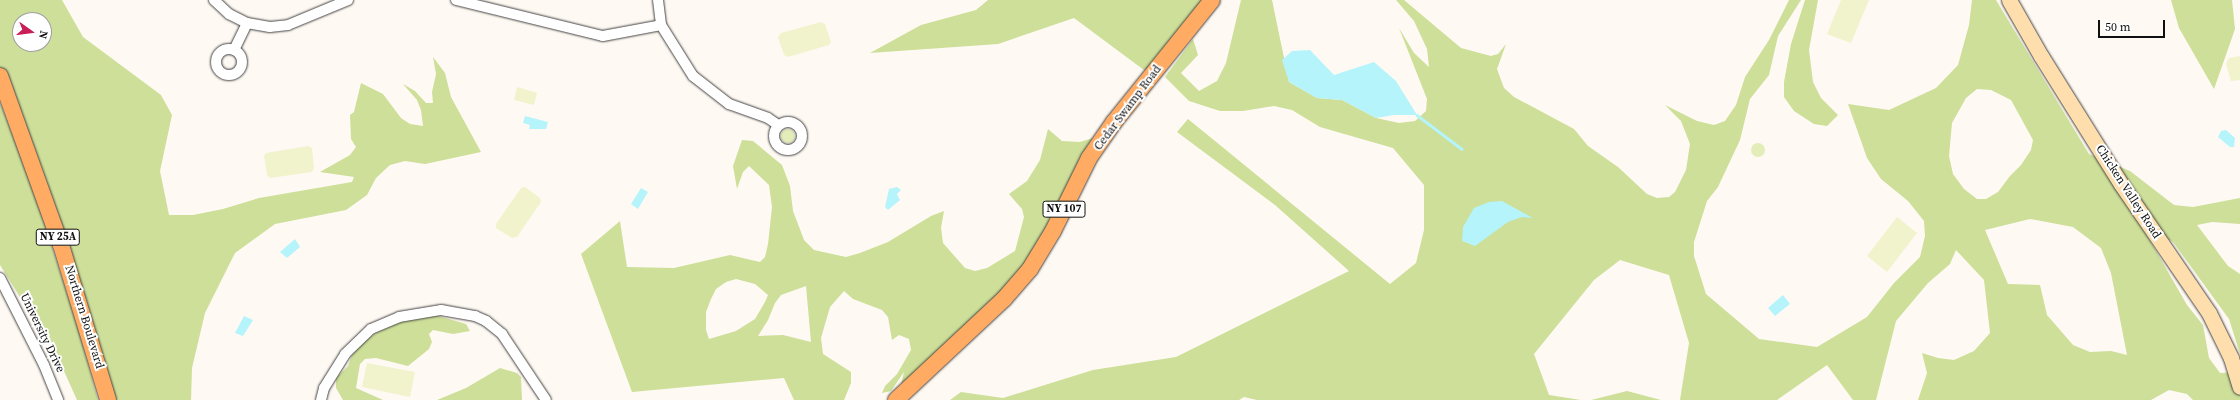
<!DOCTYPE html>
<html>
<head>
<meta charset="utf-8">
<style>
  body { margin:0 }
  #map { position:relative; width:2240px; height:400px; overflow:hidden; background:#fff9f3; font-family:"Source Serif 4",serif }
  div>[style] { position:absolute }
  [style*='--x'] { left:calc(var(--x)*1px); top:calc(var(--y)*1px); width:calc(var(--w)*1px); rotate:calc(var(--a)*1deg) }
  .green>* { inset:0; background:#e3edba }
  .round { border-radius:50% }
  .forest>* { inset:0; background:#cddf98 }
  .pitch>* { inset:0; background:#f1f3cc }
  .water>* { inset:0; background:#b5f4fa }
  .stream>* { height:2.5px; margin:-1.25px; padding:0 1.25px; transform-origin:1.25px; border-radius:1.25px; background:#b5f4fa }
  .roads { filter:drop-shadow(0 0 1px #434343) drop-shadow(0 0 1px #434343) }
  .minor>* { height:10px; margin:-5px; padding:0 5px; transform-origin:5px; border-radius:5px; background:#fff }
  .minor>.ring { margin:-5px; padding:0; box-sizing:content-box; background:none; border:10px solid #fff; border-radius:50% }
  .secondary>* { height:15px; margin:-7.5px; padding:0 7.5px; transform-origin:7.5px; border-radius:7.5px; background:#ffdeae }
  .primary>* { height:16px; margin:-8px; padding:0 8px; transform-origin:8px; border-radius:8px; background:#ffab63 }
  span { translate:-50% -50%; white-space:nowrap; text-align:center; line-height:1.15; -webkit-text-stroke:4px #fff; paint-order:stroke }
  .shield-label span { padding:1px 3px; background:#fff; border:1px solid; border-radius:3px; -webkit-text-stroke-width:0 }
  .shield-label { font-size:11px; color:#101010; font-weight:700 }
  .street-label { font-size:12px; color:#101010 }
  .north { position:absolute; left:12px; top:12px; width:40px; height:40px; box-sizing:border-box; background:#fff; border:1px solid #9f9f9f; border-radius:50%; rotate:104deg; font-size:11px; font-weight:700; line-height:16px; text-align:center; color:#101010 }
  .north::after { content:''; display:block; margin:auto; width:14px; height:18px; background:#ca1e59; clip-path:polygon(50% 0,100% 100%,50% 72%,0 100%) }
  .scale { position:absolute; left:2098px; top:20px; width:67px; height:18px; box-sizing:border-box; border:2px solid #101010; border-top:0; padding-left:5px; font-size:12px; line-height:14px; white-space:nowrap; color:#101010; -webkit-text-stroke:3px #fff; paint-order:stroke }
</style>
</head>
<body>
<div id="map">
  <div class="green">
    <div class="round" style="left:781px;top:129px;width:14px;height:14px"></div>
    <div class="round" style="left:1751px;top:143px;width:14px;height:14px"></div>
  </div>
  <div class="forest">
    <div style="clip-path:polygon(evenodd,0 0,62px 0,83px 37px,161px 95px,172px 115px,160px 171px,169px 215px,193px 215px,223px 209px,259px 198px,352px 182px,354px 177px,320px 172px,350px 155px,356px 147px,351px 139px,350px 115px,354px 112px,361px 83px,383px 94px,401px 118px,410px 124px,423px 126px,421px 110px,417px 100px,403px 84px,415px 91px,426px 103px,433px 103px,432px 92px,436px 74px,433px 57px,445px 73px,451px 97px,481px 152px,425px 164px,405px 161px,390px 165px,376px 178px,367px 195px,346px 210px,275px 224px,235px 253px,205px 313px,192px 368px,191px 400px,108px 400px,0 76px,0 0,20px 20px,44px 20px,44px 44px,20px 44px,20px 20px)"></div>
    <div style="clip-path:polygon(988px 0,1212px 0,1152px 76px,1074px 18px,998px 44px,870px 53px,921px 25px,976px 10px)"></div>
    <div style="clip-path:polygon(evenodd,1241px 0,1272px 0,1289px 82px,1317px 98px,1342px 100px,1376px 118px,1399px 123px,1415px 121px,1426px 111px,1427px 99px,1399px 28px,1414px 53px,1429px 67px,1427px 49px,1414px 21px,1396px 0,1404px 0,1461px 48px,1491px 56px,1498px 54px,1506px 44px,1497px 69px,1504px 88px,1514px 97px,1574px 129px,1588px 146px,1618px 167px,1647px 194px,1657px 198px,1669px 197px,1675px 192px,1686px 170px,1690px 144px,1681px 121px,1665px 105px,1697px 121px,1714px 125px,1725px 121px,1736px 105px,1745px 77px,1769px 40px,1789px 0,1801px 0,1778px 36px,1769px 75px,1750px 99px,1740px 140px,1718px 187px,1707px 201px,1694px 242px,1694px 256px,1706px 294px,1759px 339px,1817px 347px,1867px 317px,1894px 283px,1920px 257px,1925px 236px,1924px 221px,1908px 201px,1881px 179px,1867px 158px,1848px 104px,1889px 110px,1936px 88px,1958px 65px,1969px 25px,1972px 0,1996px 0,2089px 154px,2130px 171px,2174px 205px,2193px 207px,2240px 198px,2240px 224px,2212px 222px,2197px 225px,2228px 266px,2240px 274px,2240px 354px,2229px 319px,2173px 242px,2140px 223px,2187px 305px,2203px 325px,2209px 358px,2220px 373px,2240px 372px,2240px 384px,2232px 391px,2240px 392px,2240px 400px,2193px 400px,2187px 394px,2169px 390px,2151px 400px,1918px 400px,1927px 373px,1922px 353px,1938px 358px,1954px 360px,1974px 351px,1990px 333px,1984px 280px,1956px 250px,1950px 264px,1928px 283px,1896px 321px,1876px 400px,1853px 400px,1827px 365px,1777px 400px,1680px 400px,1689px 343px,1669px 275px,1620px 260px,1594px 280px,1534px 354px,1549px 395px,1581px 400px,1257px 400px,1244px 397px,1239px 400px,950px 400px,961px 392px,1003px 398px,1093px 370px,1176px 357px,1349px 271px,1275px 205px,1177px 132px,1188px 119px,1390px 284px,1416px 263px,1424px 230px,1424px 185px,1393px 148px,1320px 127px,1292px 110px,1274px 106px,1243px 111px,1220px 111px,1189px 101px,1165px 77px,1193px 39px,1198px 55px,1181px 73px,1199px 91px,1217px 81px,1226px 63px,1241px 0,1977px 89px,1991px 90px,2011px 100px,2033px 140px,2031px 150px,2021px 165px,2010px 176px,1998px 192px,1986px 199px,1977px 199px,1964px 189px,1953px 174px,1949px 156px,1952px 123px,1966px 98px,1977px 89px,1241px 0,2030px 219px,2073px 227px,2101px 248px,2111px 273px,2127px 355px,2111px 351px,2090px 352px,2073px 345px,2047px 315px,2040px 285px,2008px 284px,1985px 230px,2030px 219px)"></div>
    <div style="clip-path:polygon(1805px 0,1818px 0,1809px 50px,1813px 82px,1821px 98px,1838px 115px,1827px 126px,1814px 124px,1794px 111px,1784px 97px,1784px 82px,1791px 44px)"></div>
    <div style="clip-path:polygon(2171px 0,2232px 0,2235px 29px,2214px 89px,2179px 28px)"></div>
    <div style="clip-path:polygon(0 103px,31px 182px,77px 325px,98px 400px,77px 400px,59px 360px,0 265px)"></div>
    <div style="clip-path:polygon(evenodd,1048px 129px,1062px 141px,1080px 142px,1093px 138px,1033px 258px,1005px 292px,926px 366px,901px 384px,904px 372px,891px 391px,882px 393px,885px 386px,897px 374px,911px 350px,909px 339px,899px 335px,892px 340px,888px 317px,882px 310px,853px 299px,844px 291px,830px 307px,821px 338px,823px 354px,851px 372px,851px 383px,844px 400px,794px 400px,784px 378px,632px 392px,581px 254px,620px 221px,627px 267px,674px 268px,730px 255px,760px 262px,765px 257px,768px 244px,772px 207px,769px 185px,749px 166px,743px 172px,737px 189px,733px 166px,742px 140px,753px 141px,782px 165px,790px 186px,793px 211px,804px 240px,814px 250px,846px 257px,860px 253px,888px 242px,931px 216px,944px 211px,941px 228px,943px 243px,965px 268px,975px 271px,987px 268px,1015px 251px,1024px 217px,1022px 209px,1009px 194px,1027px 181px,1040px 160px,1048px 129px,736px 279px,755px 284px,768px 295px,765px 302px,755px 319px,736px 331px,709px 339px,706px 330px,706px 312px,711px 299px,716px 289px,726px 282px,736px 279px,1048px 129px,806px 286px,811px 342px,783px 335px,758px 336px,768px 320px,775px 303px,781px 295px,806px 286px)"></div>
    <div style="clip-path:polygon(435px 315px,466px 324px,470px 331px,453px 334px,433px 330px,429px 334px,432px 342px,429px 349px,408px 366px,376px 358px,365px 359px,360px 364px,356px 388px,383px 400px,343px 400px,336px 388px,336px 378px,348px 366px,353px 352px,361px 344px,376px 333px,404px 320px)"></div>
    <div style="clip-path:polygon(500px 368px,517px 373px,521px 377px,522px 400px,437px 400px,466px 388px)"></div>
    <div style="clip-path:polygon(1627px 391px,1661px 400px,1591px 400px)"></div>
  </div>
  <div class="pitch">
    <div style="clip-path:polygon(1841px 0,1869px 0,1851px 43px,1827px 34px)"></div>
    <div style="clip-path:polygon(821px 22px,825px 24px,831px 42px,829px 45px,788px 57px,784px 55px,778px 37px,781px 33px)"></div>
    <div style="clip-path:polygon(2240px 56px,2240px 80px,2231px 81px,2226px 64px,2229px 58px)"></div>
    <div style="clip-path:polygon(517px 87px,537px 93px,534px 105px,514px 100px)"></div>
    <div style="clip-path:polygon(308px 146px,312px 148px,314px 168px,312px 172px,270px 178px,267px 175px,264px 156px,266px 153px)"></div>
    <div style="clip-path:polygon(525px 187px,540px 198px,541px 202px,517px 237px,512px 238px,496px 228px,496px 224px,521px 188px)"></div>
    <div style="clip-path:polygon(1897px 217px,1917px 233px,1887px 272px,1867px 256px)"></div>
    <div style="clip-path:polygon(367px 363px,415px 372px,410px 397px,362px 387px)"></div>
  </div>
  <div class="water">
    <div style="clip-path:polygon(1310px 50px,1334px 75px,1374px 62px,1396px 81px,1417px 115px,1394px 115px,1376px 118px,1342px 100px,1317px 98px,1289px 82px,1282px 60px,1292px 51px)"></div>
    <div style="clip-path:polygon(525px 116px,548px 122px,546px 129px,529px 129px,530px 125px,523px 123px)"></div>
    <div style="clip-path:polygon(2226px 130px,2235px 138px,2234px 147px,2230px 147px,2218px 137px,2221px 131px)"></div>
    <div style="clip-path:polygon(897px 187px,901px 190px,897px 194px,900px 200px,888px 210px,885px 207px,889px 189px)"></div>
    <div style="clip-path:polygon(641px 188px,648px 192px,638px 209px,631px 204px)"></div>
    <div style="clip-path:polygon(1502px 201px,1533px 218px,1522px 217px,1508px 222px,1475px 246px,1462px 241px,1463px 227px,1474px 208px,1489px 202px)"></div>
    <div style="clip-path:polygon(295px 239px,300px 247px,287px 258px,280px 252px)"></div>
    <div style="clip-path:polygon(1783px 295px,1790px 304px,1775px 316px,1768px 308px)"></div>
    <div style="clip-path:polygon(244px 316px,253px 320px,243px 336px,235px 333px)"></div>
  </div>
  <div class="stream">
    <div style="--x:1417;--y:115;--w:56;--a:37.1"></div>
  </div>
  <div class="roads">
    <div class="minor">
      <div style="--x:214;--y:0;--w:21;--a:43"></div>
      <div style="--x:229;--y:14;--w:20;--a:27"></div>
      <div style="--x:247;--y:23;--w:23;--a:10"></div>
      <div style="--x:270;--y:27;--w:18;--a:-6"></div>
      <div style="--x:288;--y:25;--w:65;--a:-22.6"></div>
      <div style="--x:456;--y:0;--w:151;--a:13.8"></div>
      <div style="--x:603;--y:36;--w:59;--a:-10.7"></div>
      <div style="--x:658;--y:0;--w:25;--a:83"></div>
      <div style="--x:661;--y:25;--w:60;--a:57.9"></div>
      <div style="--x:693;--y:76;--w:46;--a:37.9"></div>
      <div style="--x:729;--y:104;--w:41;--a:19.7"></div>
      <div style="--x:768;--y:118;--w:12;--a:35"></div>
      <div class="ring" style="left:216px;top:49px;width:16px;height:16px"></div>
      <div style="--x:234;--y:50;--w:30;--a:-64"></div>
      <div class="ring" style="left:774px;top:122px;width:18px;height:18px"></div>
      <div style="--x:0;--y:278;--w:97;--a:63.2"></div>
      <div style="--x:44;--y:365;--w:38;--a:68"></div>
      <div style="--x:321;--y:400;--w:12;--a:-76"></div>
      <div style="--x:324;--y:388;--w:40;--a:-58"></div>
      <div style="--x:345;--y:354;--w:36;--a:-44"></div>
      <div style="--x:371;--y:329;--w:30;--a:-23"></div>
      <div style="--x:399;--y:317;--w:43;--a:-9.5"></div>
      <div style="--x:441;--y:310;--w:35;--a:10"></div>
      <div style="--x:475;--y:316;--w:12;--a:24"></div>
      <div style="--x:486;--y:321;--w:21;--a:39"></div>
      <div style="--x:502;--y:334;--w:79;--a:56.3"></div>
    </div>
    <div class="secondary">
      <div style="--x:2009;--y:0;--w:64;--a:60.3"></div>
      <div style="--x:2041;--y:56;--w:151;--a:58"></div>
      <div style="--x:2121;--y:184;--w:156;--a:55.7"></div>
      <div style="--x:2209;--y:313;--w:50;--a:63.9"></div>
      <div style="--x:2231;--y:358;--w:30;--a:73"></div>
    </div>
    <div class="primary">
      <div style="--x:0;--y:76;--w:180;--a:70.2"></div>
      <div style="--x:61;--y:245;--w:162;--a:73.1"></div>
      <div style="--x:896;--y:400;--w:148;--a:-43.1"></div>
      <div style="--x:1004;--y:299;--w:40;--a:-49"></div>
      <div style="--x:1030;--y:269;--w:44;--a:-58.8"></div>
      <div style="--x:1053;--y:231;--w:81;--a:-63.7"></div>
      <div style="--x:1089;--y:158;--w:44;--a:-55.2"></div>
      <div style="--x:1114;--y:122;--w:156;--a:-51.2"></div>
    </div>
  </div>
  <div class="shield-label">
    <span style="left:1064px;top:209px">NY 107</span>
    <span style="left:58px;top:237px">NY 25A</span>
  </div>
  <div class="street-label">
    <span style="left:1128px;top:108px;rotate:-53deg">Cedar Swamp Road</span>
    <span style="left:2128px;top:192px;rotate:57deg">Chicken Valley Road</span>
    <span style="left:84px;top:317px;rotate:73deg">Northern Boulevard</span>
    <span style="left:42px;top:333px;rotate:64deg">University Drive</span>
  </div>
  <div class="north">N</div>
  <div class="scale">50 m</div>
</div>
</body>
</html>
